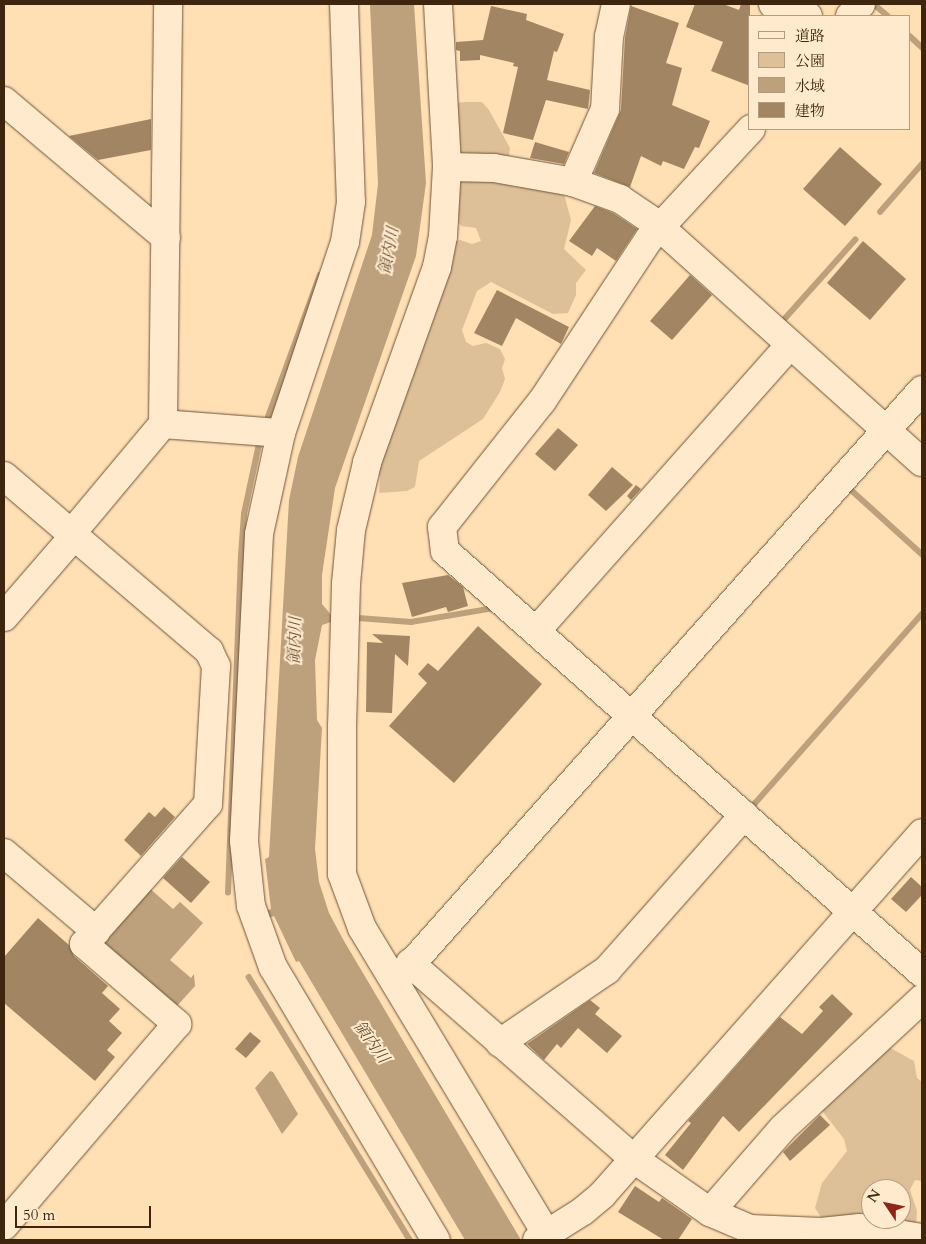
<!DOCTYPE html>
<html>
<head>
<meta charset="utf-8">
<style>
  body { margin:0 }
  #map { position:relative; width:926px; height:1244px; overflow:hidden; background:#ffdfb4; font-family:Cardo,"Noto Serif JP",serif }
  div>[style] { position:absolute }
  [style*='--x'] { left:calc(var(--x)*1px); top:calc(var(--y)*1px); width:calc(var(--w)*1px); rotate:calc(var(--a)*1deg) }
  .green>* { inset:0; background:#dec098 }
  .water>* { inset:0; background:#bda07c }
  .stream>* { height:5.5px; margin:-2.75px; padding:0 2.75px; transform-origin:2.75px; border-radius:2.75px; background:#bda07c }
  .building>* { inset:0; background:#a28664 }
  .roads { filter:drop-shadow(0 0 1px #6e5438) drop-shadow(0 0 1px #6e5438) }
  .minor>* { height:28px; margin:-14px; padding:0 14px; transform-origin:14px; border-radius:14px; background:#ffeace }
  span { translate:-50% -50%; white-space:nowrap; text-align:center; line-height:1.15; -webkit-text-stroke:4px #ffeace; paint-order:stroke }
  .water-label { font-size:16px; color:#644b2f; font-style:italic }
  .frame { position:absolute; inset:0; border:5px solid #3e260e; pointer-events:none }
  .legend { position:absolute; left:748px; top:15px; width:162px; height:115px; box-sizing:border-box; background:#ffeace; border:1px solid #b29c81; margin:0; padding:6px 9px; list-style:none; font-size:15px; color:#3e260e }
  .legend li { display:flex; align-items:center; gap:10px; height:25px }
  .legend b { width:25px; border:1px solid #b29c81 }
  .north { position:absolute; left:861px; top:1179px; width:50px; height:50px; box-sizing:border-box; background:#ffeace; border:1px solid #b29c81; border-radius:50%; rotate:304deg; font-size:14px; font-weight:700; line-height:20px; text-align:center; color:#3e260e }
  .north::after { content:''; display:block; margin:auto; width:18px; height:22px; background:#8f2418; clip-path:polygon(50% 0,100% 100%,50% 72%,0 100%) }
  .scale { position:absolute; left:15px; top:1206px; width:136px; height:22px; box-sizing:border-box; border:2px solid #3e260e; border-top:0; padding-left:6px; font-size:15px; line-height:18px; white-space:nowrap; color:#3e260e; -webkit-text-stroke:4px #ffeace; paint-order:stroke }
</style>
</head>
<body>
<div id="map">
  <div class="green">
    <div style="clip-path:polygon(465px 102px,482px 102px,489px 110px,510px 148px,508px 165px,452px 163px,447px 104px)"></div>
    <div style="clip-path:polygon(456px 174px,563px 190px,571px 220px,564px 249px,586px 270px,576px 283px,576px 295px,568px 313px,553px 314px,491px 282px,477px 291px,462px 330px,466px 342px,473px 346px,486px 343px,500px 349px,505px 359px,502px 368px,505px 379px,500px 392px,483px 419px,419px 461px,415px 487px,407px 491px,379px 493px,380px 477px,375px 468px,451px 243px,460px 240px,472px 244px,481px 241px,476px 228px,461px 226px,449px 211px)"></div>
    <div style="clip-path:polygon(evenodd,883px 1044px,914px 1061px,917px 1078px,922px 1082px,922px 1181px,915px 1180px,910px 1190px,917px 1211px,916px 1224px,826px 1225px,815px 1208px,822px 1183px,847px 1151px,844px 1139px,820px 1108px,883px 1044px,871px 1189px,901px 1189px,901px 1219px,871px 1219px,871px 1189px)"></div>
  </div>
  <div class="water">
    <div style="clip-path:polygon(370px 4px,414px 4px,426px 183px,416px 256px,335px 488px,322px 575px,322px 604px,332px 616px,331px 622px,322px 625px,315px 660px,317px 720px,322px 728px,315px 849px,319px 882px,329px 913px,344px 941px,521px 1240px,465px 1240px,299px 961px,296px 962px,274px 916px,268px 918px,266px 911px,271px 909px,265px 859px,269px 857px,289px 500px,298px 457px,372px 235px,378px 184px)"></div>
    <div style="clip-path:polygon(147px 886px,173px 909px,180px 902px,203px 923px,170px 960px,191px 978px,194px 974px,195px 986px,176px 1007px,104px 943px,105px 933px)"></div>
    <div style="clip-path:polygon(270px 1071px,273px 1072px,298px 1114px,282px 1134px,255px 1088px)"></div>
  </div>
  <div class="stream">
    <div style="--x:874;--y:4;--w:18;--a:41"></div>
    <div style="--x:910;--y:36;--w:16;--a:43"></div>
    <div style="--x:880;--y:212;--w:64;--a:-48.8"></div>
    <div style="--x:780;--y:324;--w:113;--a:-48.2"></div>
    <div style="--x:268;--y:417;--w:151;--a:-69.9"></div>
    <div style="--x:848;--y:487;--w:100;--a:42.2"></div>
    <div style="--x:358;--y:618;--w:53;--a:4.3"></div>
    <div style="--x:411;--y:622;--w:85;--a:-9.5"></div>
    <div style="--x:750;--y:809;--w:260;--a:-48.6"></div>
    <div style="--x:228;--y:893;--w:337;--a:-87.8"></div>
    <div style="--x:241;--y:556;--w:42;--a:-85.9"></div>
    <div style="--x:244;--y:514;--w:72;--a:-77.9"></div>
    <div style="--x:249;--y:977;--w:308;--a:58.5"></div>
  </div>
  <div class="building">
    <div style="clip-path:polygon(695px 4px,723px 4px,739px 10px,741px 4px,750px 4px,750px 86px,711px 71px,723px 42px,686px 27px)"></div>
    <div style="clip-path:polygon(491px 6px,527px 14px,526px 20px,564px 34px,557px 52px,554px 51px,547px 80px,590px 90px,588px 109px,546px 100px,533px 140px,503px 133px,518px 67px,513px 66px,514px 63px,480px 55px,480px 60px,460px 61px,460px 51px,456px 50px,456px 42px,483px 40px)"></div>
    <div style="clip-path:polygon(631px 6px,679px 23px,666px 63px,682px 68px,672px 105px,710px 121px,699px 148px,695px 147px,684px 169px,663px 161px,661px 166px,641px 156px,630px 187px,594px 173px,621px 110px,625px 38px)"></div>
    <div style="clip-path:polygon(151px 119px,151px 150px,98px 160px,69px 136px)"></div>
    <div style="clip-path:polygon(535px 142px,569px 152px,564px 164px,530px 158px)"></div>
    <div style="clip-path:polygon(840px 147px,882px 184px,845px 226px,803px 189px)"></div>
    <div style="clip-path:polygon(595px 206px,613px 213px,637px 229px,616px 261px,597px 248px,592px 256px,569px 241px)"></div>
    <div style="clip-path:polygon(863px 241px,906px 279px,870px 320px,827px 283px)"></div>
    <div style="clip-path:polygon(690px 275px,712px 295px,672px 340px,650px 321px)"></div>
    <div style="clip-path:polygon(497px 290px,569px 327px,561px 344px,516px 318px,502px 346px,474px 333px)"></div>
    <div style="clip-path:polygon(558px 428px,578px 445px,555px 471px,535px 454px)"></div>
    <div style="clip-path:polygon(612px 467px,633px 485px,606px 511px,588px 495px)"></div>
    <div style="clip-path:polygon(636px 485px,641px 489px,631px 500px,627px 496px)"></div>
    <div style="clip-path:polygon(448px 575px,463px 587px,468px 606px,448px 612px,446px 607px,412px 617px,402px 583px)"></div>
    <div style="clip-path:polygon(478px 626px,542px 684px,454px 783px,389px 726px,427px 683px,418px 674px,428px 663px,438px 671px)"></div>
    <div style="clip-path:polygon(372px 634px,410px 636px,408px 666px,395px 654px,392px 713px,366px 712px,367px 642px,383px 643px)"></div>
    <div style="clip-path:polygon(164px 807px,175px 817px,141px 856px,124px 840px,149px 812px,155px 817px)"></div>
    <div style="clip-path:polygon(182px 857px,210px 882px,191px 903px,163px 878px)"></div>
    <div style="clip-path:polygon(911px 877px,922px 887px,922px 895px,906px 912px,891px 899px)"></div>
    <div style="clip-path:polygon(38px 918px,69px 945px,74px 956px,108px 986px,102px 993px,120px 1009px,109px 1021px,122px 1033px,107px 1050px,115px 1057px,95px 1081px,4px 1003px,4px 957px)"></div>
    <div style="clip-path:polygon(832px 994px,853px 1014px,739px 1132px,723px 1116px,683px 1170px,665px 1155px,691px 1123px,688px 1121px,780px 1017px,802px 1034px,823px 1011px,819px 1007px)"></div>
    <div style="clip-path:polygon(590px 1000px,600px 1008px,595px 1014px,622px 1036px,607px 1053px,578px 1028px,561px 1048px,557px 1044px,544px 1060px,527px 1044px)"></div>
    <div style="clip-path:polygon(250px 1032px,261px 1041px,246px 1058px,235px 1049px)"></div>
    <div style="clip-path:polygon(820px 1115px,830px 1125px,790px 1161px,783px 1152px)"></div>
    <div style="clip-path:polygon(635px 1186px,659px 1202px,662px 1198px,692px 1219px,678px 1240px,664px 1240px,618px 1212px)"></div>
  </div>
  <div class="roads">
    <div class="minor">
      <div style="--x:344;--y:4;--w:198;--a:88"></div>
      <div style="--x:351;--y:202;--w:40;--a:98.5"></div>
      <div style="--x:345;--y:242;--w:201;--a:108.5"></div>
      <div style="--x:281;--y:433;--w:103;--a:102.3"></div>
      <div style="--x:259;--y:534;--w:307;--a:92.8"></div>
      <div style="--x:244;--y:841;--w:65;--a:83.9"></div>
      <div style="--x:251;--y:906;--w:65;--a:70.2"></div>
      <div style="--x:273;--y:967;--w:318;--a:59.2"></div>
      <div style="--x:438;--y:4;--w:163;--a:86.8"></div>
      <div style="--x:447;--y:167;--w:69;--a:93.3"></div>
      <div style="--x:443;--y:236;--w:32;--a:101"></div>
      <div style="--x:437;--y:267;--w:208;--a:109.7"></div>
      <div style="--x:367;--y:463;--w:69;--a:103.4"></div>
      <div style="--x:351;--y:530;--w:54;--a:95.3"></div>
      <div style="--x:346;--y:584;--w:142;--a:91.6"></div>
      <div style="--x:342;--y:726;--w:148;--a:90"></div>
      <div style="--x:342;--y:874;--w:58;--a:69.7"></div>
      <div style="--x:362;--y:928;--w:364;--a:58.9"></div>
      <div style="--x:616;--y:4;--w:33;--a:102"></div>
      <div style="--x:609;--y:36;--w:73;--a:93.1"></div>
      <div style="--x:605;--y:109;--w:80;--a:113.7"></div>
      <div style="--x:573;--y:182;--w:50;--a:19.9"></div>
      <div style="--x:620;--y:199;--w:40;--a:34"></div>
      <div style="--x:653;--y:221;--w:361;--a:41.9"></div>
      <div style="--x:773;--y:4;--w:37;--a:19"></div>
      <div style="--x:850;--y:16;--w:16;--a:-47"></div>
      <div style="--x:4;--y:101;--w:212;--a:40.2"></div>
      <div style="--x:751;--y:129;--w:150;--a:132.8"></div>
      <div style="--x:649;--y:239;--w:194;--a:123.4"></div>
      <div style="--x:542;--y:401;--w:161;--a:128.4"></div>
      <div style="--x:442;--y:527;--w:24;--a:83"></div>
      <div style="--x:445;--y:551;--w:637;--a:41.5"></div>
      <div style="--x:447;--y:167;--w:47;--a:1.2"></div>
      <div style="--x:494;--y:168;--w:80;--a:10"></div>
      <div style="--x:163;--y:424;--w:118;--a:4.4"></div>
      <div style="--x:4;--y:476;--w:270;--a:40.5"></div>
      <div style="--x:209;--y:651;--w:17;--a:65"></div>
      <div style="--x:216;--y:666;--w:138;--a:93.3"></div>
      <div style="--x:208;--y:804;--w:187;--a:131.5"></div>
      <div style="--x:84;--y:944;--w:123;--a:40.7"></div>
      <div style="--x:177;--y:1024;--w:266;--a:130.6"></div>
      <div style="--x:71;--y:534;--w:143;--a:-50.1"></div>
      <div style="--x:163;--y:424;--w:420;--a:-89.3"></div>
      <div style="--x:4;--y:617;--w:107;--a:-49.2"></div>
      <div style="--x:536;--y:631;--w:383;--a:-48.4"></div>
      <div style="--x:4;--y:853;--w:121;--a:40.3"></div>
      <div style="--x:410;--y:963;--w:298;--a:41.2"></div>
      <div style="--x:634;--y:1159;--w:93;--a:34.9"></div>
      <div style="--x:710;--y:1212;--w:43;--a:23"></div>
      <div style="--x:750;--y:1229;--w:71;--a:2.4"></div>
      <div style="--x:821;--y:1232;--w:39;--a:-6"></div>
      <div style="--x:860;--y:1228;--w:63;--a:9.2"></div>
      <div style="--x:396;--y:981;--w:791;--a:-48.33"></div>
      <div style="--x:500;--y:1043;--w:130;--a:-34.3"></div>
      <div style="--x:607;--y:970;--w:207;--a:-48.5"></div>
      <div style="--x:710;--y:1212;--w:111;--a:-49"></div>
      <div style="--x:783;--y:1128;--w:190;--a:-42.9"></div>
      <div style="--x:537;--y:1240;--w:54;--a:-32.2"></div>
      <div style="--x:583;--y:1211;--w:25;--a:-40"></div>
      <div style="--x:602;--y:1195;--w:483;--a:-48.5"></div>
    </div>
  </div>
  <div class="water-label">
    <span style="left:389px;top:251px;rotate:-79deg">領内川</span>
    <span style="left:295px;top:641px;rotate:-88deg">領内川</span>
    <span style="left:371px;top:1042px;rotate:54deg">領内川</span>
  </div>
  <div class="frame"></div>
  <ul class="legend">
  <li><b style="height:6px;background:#ffeace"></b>道路</li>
  <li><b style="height:14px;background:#dec098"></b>公園</li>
  <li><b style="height:14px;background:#bda07c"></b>水域</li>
  <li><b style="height:14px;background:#a28664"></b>建物</li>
  </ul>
  <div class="north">N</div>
  <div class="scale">50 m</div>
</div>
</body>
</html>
